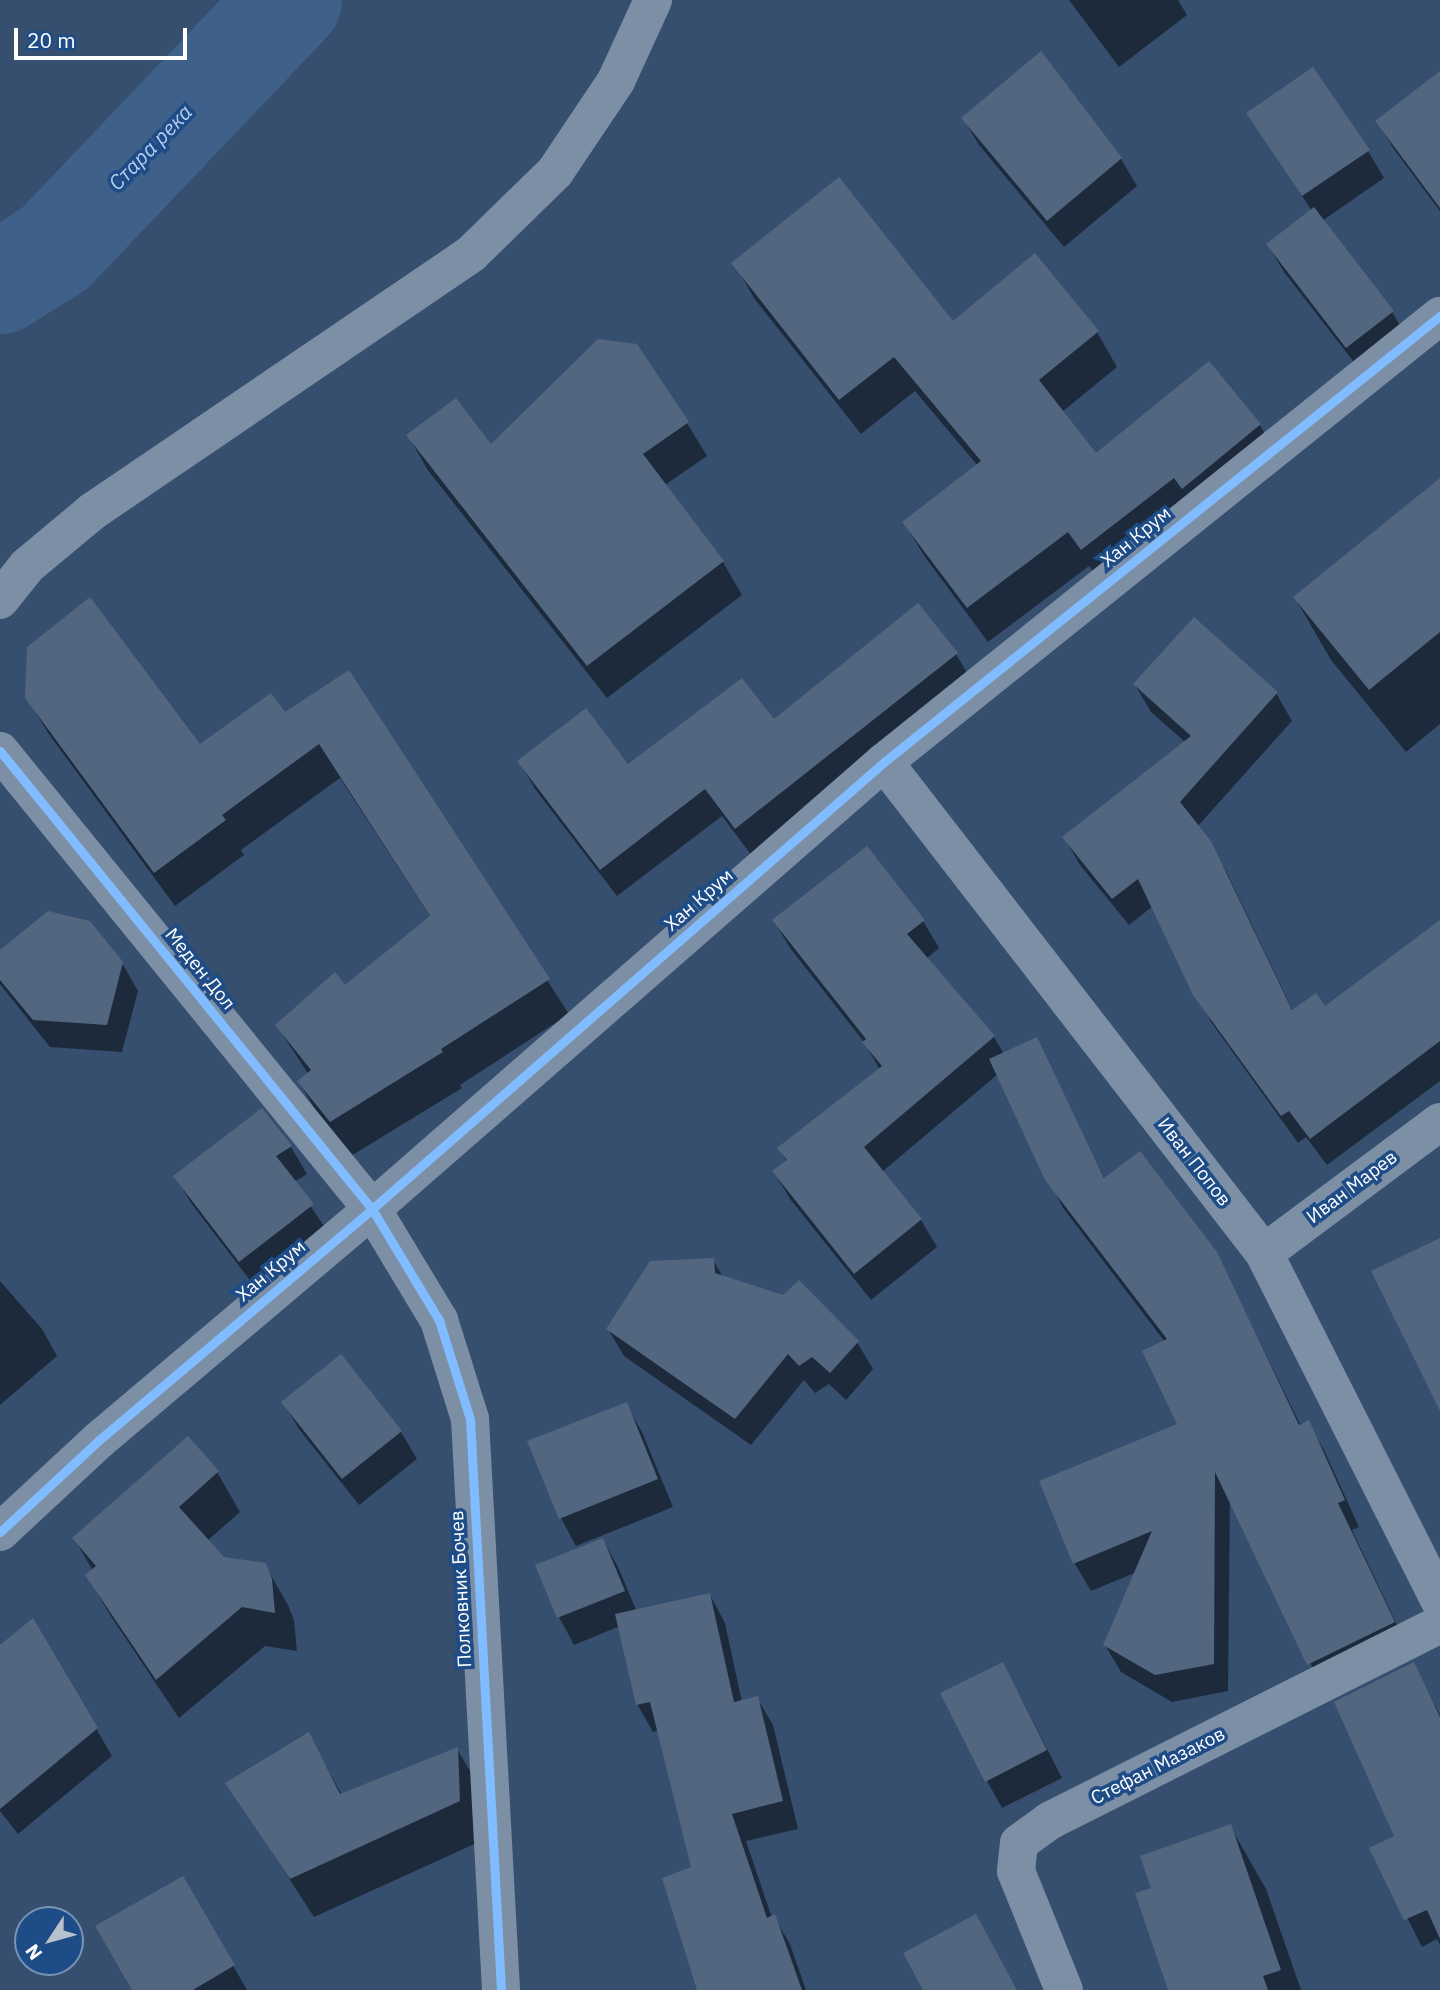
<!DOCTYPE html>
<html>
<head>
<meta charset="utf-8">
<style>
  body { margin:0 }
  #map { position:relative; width:1440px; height:1990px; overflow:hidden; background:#364f6f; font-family:"IBM Plex Sans",sans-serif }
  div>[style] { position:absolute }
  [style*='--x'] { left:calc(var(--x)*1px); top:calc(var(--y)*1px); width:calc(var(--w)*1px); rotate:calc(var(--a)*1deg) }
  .shadow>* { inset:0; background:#0007 }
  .river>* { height:103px; margin:-51.5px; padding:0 51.5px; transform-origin:51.5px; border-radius:51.5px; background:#3f6089 }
  .building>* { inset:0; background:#526680 }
  .minor>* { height:38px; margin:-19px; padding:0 19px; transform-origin:19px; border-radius:19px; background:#7d8fa5 }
  .cycleway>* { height:9px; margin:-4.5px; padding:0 4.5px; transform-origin:4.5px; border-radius:4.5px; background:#80bcff }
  span { translate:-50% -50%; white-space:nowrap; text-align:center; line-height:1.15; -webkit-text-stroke:7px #1e4c87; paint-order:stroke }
  .street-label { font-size:19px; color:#fff }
  .water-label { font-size:21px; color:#b2cff2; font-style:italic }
  .north { position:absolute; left:14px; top:1906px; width:70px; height:70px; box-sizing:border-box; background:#1e4c87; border:2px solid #7894b7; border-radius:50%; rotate:234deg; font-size:19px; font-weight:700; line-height:28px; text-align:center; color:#fff }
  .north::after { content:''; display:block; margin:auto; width:24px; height:32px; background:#b9c1cd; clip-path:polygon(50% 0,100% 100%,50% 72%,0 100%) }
  .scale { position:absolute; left:14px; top:28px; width:173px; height:32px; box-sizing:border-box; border:4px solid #fff; border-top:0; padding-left:9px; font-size:21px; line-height:24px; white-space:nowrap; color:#fff; -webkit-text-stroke:5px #1e4c87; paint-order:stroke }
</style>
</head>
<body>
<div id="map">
  <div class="shadow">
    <div style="clip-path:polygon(1069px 0,1178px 0,1187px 15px,1119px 67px)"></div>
    <div style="clip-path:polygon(1440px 87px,1440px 211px,1393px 148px,1377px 121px)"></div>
    <div style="clip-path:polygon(1248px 114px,1368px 151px,1384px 178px,1322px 221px,1392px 312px,1408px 339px,1363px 374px,1284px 272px,1268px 245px,1312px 211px)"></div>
    <div style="clip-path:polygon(963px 118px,1121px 159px,1137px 186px,1064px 247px,979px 145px)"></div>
    <div style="clip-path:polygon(734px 263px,952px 324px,1097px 332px,1117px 367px,1062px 412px,1096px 456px,1209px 364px,1260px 425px,1280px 460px,1103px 584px,1089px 566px,988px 642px,925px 557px,904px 523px,978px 466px,915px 391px,861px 434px,754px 298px)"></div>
    <div style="clip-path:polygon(687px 423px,707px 456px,665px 485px,723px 562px,742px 595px,607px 698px,427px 469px,408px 435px,491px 447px)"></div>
    <div style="clip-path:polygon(1440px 480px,1440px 724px,1406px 752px,1331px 660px,1295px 598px)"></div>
    <div style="clip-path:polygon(956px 654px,972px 681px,752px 856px,722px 816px,617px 896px,535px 789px,519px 761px,628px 767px,774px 722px)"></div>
    <div style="clip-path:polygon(348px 673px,569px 1014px,460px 1085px,462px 1088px,351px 1156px,319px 1116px,299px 1082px,309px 1075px,277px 1026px,344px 988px,431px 918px,340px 778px,241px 850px,244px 855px,175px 906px,48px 733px,27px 698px,200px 746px,285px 714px)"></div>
    <div style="clip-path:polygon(1135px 685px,1276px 693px,1292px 721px,1197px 827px,1226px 871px,1293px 1011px,1324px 1008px,1440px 925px,1440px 1081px,1327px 1165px,1306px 1137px,1298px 1143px,1211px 1022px,1153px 906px,1129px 925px,1080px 865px,1064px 837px,1185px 742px,1151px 712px)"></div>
    <div style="clip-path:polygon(774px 921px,923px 921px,939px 948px,926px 959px,994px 1037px,1004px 1054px,1036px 1039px,1105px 1179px,1216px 1253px,1301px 1426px,1308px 1423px,1324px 1450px,1359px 1527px,1352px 1530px,1409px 1650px,1324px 1691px,1230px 1499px,1228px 1691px,1172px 1702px,1121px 1672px,1105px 1645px,1137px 1572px,1091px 1591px,1075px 1564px,1041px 1482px,1179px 1425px,1165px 1342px,1063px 1208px,998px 1074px,882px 1172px,921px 1220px,937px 1247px,871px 1300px,790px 1199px,774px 1172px,787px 1162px,779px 1149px,880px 1070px,864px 1042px,790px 948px)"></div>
    <div style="clip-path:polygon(0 952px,122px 963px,138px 991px,122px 1052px,50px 1047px,0 984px)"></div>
    <div style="clip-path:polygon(291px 1147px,307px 1174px,294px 1182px,328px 1232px,256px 1288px,191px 1203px,175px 1176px)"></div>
    <div style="clip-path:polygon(713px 1260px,723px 1277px,857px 1342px,873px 1369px,846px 1400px,829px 1384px,815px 1393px,804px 1380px,751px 1445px,624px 1356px,608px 1329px)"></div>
    <div style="clip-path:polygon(0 1281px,42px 1329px,57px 1356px,0 1405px)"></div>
    <div style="clip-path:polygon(341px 1356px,401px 1432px,417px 1459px,359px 1505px,299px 1429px,283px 1402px)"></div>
    <div style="clip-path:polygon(626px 1404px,642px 1432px,673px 1507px,576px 1546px,561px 1518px,530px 1442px)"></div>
    <div style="clip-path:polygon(217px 1472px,240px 1512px,207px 1541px,223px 1559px,265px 1565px,288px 1605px,294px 1620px,297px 1651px,265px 1646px,179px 1718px,110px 1615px,87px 1576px,93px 1571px,74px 1538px)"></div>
    <div style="clip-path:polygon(603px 1540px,618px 1567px,637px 1612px,710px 1595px,725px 1623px,742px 1702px,757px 1698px,773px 1725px,798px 1829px,746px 1841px,772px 1918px,774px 1917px,790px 1944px,806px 1990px,703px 1990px,693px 1868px,659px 1730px,653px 1732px,637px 1704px,620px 1626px,574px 1645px,559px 1617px)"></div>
    <div style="clip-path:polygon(33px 1620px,112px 1756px,18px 1834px,0 1811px,0 1648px)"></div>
    <div style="clip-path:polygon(1413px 1664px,1440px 1715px,1440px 1945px,1437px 1939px,1422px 1947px,1372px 1848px,1396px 1837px)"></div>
    <div style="clip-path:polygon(1018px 1692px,1062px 1778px,1002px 1808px,987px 1781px)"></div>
    <div style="clip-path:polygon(308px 1734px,342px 1795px,457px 1749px,480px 1788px,481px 1841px,314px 1917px,227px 1783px)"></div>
    <div style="clip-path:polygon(1230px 1826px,1266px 1889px,1301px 1990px,1170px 1990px,1153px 1889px)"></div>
    <div style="clip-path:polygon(183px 1878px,247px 1990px,134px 1990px)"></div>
  </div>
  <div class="river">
    <div style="--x:0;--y:282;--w:64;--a:-32.2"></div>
    <div style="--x:54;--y:248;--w:342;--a:-46.4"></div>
  </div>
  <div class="building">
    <div style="clip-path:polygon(1041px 51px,1122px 158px,1047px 221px,961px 118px)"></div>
    <div style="clip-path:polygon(1313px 67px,1370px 150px,1302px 196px,1246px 113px)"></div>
    <div style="clip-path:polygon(1440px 71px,1440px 208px,1375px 121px)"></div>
    <div style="clip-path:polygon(839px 177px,953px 321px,1035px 253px,1099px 331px,1039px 380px,1096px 453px,1209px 361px,1261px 424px,1182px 489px,1174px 478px,1081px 550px,1068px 532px,967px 608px,902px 522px,981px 461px,894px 357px,839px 400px,731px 263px)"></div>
    <div style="clip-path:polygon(1314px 207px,1394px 311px,1346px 348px,1266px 244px)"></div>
    <div style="clip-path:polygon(598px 339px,637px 344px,689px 422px,643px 454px,724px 561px,587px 666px,406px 435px,456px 398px,491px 444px)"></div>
    <div style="clip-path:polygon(1440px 478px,1440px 632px,1369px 690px,1293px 597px)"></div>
    <div style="clip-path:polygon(90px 597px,200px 744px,271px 693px,285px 712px,349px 670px,550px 979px,441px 1049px,443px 1052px,330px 1122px,297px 1081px,311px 1070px,275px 1025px,335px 972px,345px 985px,430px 916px,319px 744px,222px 815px,226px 820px,154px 873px,25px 698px,27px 647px)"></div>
    <div style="clip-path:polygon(918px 603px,958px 653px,735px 829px,705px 789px,600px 870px,517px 761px,586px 708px,628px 764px,742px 678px,774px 719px)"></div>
    <div style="clip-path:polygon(1194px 617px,1278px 692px,1180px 802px,1211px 841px,1292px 1010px,1316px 993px,1325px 1006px,1440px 920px,1440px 1041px,1310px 1139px,1289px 1111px,1281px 1116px,1193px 995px,1138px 879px,1112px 899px,1062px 837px,1191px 736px,1133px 684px)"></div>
    <div style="clip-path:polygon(867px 846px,925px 920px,907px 934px,995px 1036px,864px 1147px,922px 1219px,854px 1274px,772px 1171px,787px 1160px,777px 1148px,882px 1066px,862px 1042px,866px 1039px,772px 920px)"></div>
    <div style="clip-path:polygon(48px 911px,90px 921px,123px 962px,107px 1025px,33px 1020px,0 980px,0 950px)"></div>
    <div style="clip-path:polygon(1037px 1037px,1104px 1178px,1140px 1151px,1217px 1252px,1299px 1425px,1309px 1420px,1345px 1500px,1338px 1503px,1395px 1622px,1307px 1665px,1215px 1472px,1214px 1664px,1155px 1675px,1103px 1645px,1152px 1531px,1073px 1564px,1039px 1481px,1177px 1424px,1142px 1351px,1167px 1339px,1045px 1180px,989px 1059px)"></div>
    <div style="clip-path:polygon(262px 1108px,292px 1146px,276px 1156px,314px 1204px,239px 1262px,173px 1176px)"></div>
    <div style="clip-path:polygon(1440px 1238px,1440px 1411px,1371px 1271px)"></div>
    <div style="clip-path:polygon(714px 1258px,715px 1273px,783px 1295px,799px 1280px,859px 1341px,830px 1373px,812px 1357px,799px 1366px,788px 1354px,735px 1419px,606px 1329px,650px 1261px)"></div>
    <div style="clip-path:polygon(341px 1354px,402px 1431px,342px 1479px,281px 1402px)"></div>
    <div style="clip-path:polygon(627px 1402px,658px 1479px,559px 1519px,527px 1441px)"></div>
    <div style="clip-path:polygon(188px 1436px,219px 1471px,179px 1507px,224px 1557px,266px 1563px,272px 1579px,275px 1613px,242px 1607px,156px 1680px,85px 1575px,96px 1566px,72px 1538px)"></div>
    <div style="clip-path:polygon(603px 1538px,625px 1591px,557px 1618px,535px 1565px)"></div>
    <div style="clip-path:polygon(710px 1593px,734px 1702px,758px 1696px,783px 1801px,732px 1814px,767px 1918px,775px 1914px,802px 1990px,697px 1990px,662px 1878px,691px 1867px,650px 1702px,636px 1705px,615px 1614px)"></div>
    <div style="clip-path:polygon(33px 1618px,98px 1728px,0 1809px,0 1645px)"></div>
    <div style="clip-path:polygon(1003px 1662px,1047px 1750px,985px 1782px,940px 1693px)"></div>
    <div style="clip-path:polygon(1414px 1662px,1440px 1717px,1440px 1939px,1427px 1910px,1404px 1920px,1369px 1848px,1394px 1836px,1334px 1702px)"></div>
    <div style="clip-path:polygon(309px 1732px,340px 1794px,458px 1747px,460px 1801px,290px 1879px,225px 1783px)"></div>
    <div style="clip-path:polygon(1231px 1824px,1281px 1970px,1263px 1976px,1268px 1990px,1168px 1990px,1135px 1893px,1151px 1888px,1140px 1856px)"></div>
    <div style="clip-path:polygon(183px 1876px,235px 1965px,193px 1990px,132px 1990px,95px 1926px)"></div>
    <div style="clip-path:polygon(976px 1914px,1017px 1990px,923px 1990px,903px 1953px)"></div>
  </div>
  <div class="minor">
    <div style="--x:0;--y:600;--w:43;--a:-51.5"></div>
    <div style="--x:27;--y:566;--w:86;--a:-39.8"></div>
    <div style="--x:93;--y:511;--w:458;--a:-34.2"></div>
    <div style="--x:472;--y:253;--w:116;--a:-44.3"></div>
    <div style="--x:555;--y:172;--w:110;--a:-56.2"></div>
    <div style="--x:616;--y:81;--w:89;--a:-65.4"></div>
    <div style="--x:0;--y:751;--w:590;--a:50.92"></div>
    <div style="--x:372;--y:1209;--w:130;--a:58.9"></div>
    <div style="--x:439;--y:1320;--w:104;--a:72.6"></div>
    <div style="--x:470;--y:1419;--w:572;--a:86.89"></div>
    <div style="--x:884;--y:762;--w:621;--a:52.26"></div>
    <div style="--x:1264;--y:1253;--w:391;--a:63.2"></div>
    <div style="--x:1264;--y:1253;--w:219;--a:-36.7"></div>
    <div style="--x:0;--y:1532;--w:135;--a:-42.9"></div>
    <div style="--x:99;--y:1440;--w:358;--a:-40.2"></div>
    <div style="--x:372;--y:1209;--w:680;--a:-41.12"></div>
    <div style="--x:884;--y:762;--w:713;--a:-38.74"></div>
    <div style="--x:1064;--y:1990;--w:128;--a:-112"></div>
    <div style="--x:1016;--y:1871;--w:28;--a:-84"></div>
    <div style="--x:1019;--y:1843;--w:37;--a:-36"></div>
    <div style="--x:1049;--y:1821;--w:438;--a:-26.7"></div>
  </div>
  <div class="cycleway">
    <div style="--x:0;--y:751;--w:590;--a:50.92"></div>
    <div style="--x:372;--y:1209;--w:130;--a:58.9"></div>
    <div style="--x:439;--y:1320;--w:104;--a:72.6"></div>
    <div style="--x:470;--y:1419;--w:572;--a:86.89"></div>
    <div style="--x:0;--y:1532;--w:135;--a:-42.9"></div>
    <div style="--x:99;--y:1440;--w:358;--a:-40.2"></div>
    <div style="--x:372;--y:1209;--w:680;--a:-41.12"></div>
    <div style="--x:884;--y:762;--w:713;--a:-38.74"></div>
  </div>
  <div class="street-label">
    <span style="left:1136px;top:537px;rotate:-39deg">Хан Крум</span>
    <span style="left:699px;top:900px;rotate:-41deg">Хан Крум</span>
    <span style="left:200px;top:969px;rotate:51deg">Меден Дол</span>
    <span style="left:1194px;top:1162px;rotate:52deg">Иван Попов</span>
    <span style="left:1352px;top:1187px;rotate:-37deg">Иван Марев</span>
    <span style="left:271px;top:1271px;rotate:-40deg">Хан Крум</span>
    <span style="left:461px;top:1589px;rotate:-93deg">Полковник Бочев</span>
    <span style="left:1158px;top:1766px;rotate:-27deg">Стефан Мазаков</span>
  </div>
  <div class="water-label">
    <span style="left:150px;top:147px;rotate:-46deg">Стара река</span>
  </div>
  <div class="north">N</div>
  <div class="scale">20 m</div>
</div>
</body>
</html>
